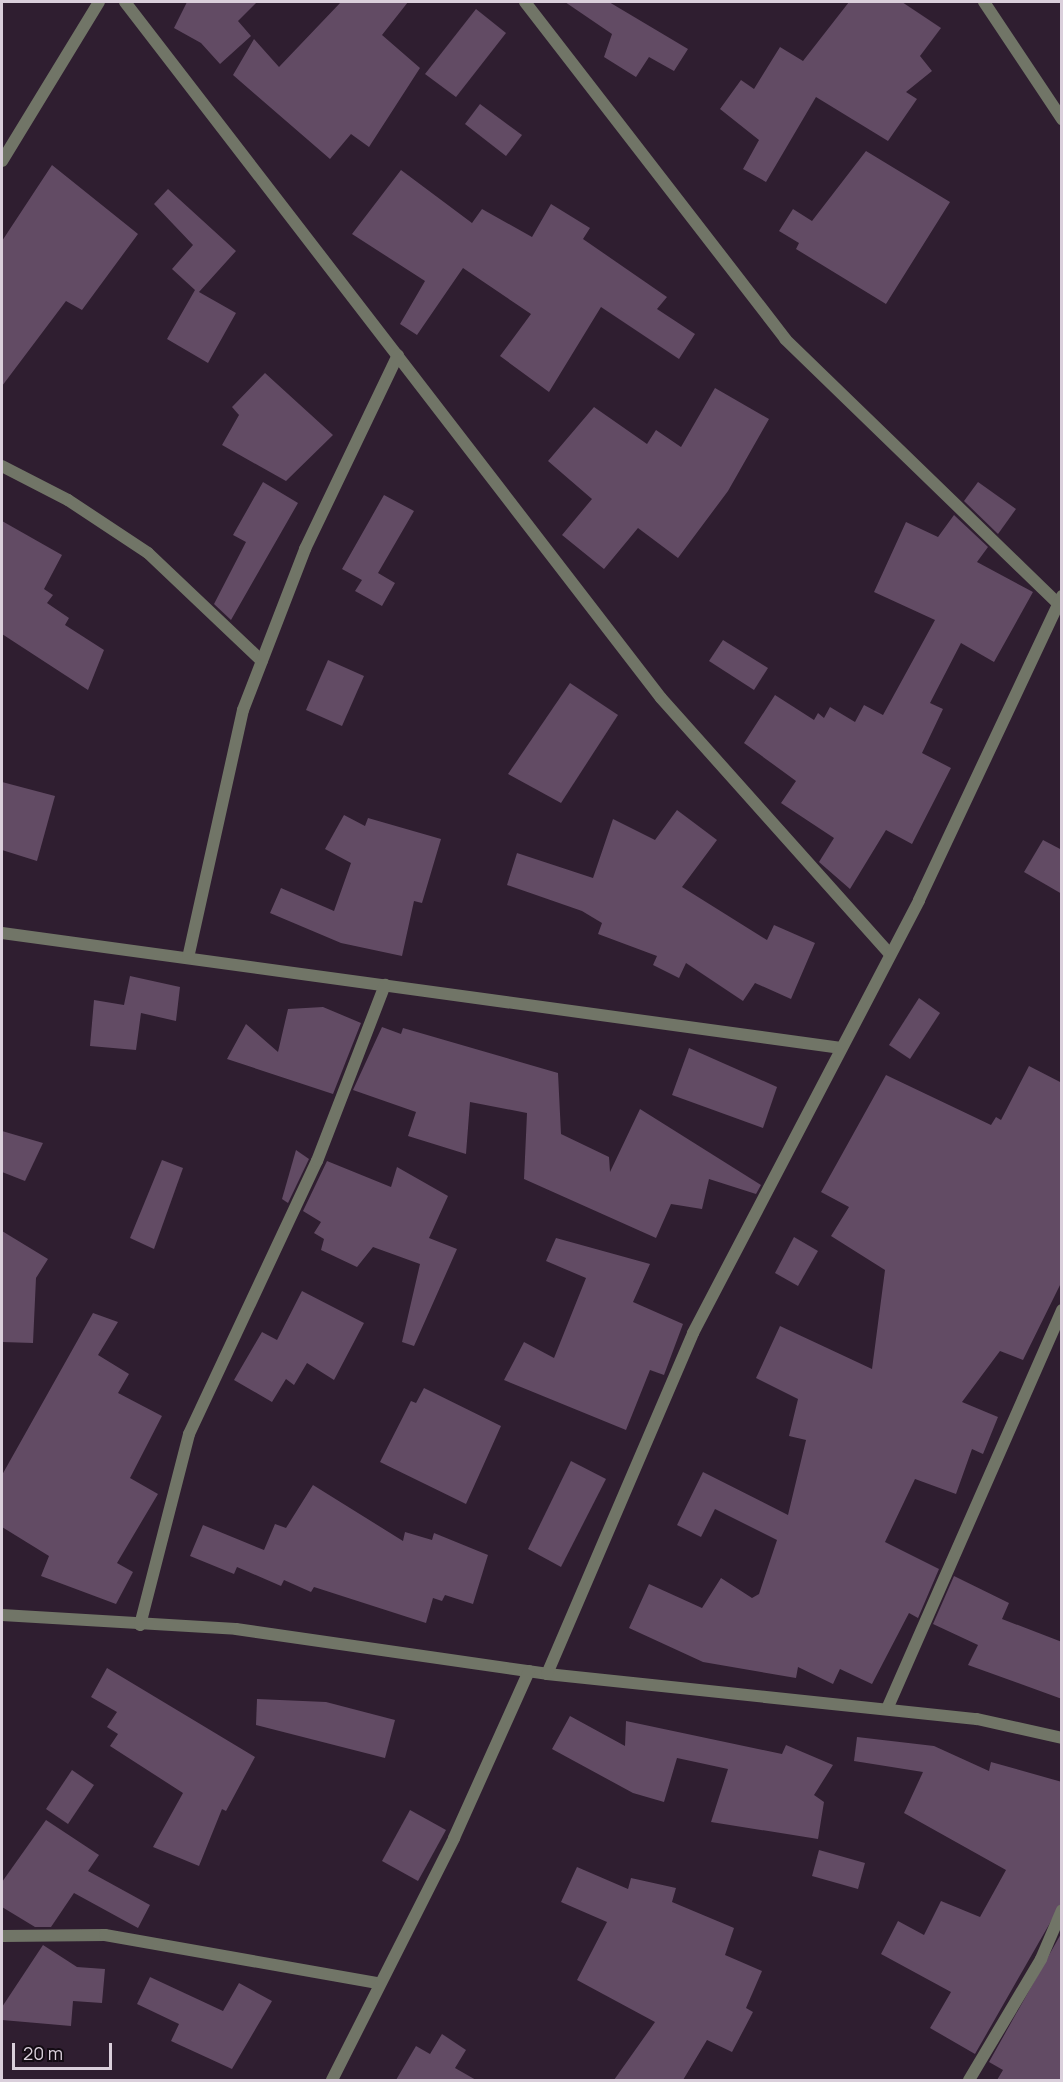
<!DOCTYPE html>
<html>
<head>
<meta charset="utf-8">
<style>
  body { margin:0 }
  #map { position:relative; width:1063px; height:2082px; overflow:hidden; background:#2f1e30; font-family:Manrope,sans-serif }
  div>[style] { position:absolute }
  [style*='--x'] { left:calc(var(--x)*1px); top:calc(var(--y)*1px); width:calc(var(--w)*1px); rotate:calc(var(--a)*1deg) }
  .building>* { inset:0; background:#624b64 }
  .minor>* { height:12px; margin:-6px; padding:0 6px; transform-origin:6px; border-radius:6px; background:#717567 }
  .tertiary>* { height:12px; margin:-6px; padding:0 6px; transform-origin:6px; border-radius:6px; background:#717567 }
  span { translate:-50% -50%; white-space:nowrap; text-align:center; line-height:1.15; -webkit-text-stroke:5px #130b13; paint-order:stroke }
  .frame { position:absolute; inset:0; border:3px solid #dacfdb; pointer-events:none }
  .scale { position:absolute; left:12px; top:2043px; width:100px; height:27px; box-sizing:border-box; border:3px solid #dacfdb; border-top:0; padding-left:8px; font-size:18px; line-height:21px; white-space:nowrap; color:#dacfdb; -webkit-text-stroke:4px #130b13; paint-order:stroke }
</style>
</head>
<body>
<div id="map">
  <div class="building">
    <div style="clip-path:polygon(187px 2px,257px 2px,238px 21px,251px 36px,220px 64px,201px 43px,174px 28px)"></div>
    <div style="clip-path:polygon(341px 2px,408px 2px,382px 35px,420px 68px,369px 147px,351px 134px,330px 159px,233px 75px,254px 39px,279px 67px)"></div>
    <div style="clip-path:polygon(565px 2px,609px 2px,688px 49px,674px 71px,649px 57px,636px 77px,604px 57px,612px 34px)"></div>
    <div style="clip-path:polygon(849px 2px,902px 2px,941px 28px,920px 56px,932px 71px,906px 92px,917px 99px,888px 141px,816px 97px,766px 182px,743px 169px,759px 140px,720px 109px,741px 80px,754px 89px,780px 47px,803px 61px)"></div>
    <div style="clip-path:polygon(476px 9px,506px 33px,456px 97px,425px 74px)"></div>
    <div style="clip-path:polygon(480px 104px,522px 135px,506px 156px,465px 124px)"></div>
    <div style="clip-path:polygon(866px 151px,950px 202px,886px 304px,796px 249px,799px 243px,779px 231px,793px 209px,812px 221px)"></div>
    <div style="clip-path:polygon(52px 165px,138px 234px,82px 310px,66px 301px,2px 386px,2px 241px)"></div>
    <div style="clip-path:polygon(401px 170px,472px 223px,482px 209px,532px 237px,551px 204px,590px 228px,583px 239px,667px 297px,657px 309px,695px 334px,679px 359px,601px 307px,549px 392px,500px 356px,531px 314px,463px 268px,417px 335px,400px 324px,425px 281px,352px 234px)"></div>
    <div style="clip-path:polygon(168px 189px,236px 251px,199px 292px,236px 313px,208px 363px,167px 339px,195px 290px,172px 269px,193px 245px,154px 204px)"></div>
    <div style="clip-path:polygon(265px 373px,333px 435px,286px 481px,222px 445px,239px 415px,232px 407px)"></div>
    <div style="clip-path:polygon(715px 388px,769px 419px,728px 491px,678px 558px,638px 528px,604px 569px,562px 535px,592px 499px,548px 461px,594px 407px,647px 444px,656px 430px,681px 447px)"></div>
    <div style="clip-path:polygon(263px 482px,298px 503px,231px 620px,214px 604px,246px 542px,233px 535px)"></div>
    <div style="clip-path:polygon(978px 482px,1016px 509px,998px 534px,964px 501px)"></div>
    <div style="clip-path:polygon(384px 495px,414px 511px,378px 573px,395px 583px,382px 606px,355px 591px,362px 580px,342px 569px)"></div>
    <div style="clip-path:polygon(954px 515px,988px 547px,977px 562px,1033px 592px,994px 662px,961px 643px,930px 703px,943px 709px,922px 753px,951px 768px,912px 844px,886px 830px,850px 889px,819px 862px,834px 838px,781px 803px,796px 781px,744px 743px,775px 695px,814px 720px,818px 713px,824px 718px,830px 707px,855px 722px,864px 705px,883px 715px,935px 620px,874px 592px,906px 522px,938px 537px)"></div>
    <div style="clip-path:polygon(2px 521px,62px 555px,44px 589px,53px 595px,47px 603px,69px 618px,65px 625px,104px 650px,88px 690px,2px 634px)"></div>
    <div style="clip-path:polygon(723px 640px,768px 668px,754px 690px,709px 661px)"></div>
    <div style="clip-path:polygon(328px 660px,364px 676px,342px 726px,306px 710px)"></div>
    <div style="clip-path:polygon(570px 683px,618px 715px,561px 803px,508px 774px)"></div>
    <div style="clip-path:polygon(2px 782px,55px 796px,37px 861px,2px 850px)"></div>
    <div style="clip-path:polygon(677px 810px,717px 840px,682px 887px,767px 940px,774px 925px,815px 943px,791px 999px,755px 983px,743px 1001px,686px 963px,679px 978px,653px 965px,657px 956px,598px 934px,602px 923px,582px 911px,507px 885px,517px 853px,593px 878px,613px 819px,655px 840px)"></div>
    <div style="clip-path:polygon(344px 815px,365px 826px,368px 818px,441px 839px,422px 903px,414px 901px,402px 956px,341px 943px,270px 913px,281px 888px,334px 911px,351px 863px,325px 849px)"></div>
    <div style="clip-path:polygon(1043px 840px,1062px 850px,1062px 894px,1024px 872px)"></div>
    <div style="clip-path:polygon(130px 976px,180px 987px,176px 1021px,141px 1013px,136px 1050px,90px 1046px,94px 1000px,124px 1005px)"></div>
    <div style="clip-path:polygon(919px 998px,940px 1013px,910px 1059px,889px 1045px)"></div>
    <div style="clip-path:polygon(323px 1007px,361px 1023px,333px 1094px,227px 1059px,246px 1024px,278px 1052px,288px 1009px)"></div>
    <div style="clip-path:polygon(382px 1027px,401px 1034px,403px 1028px,558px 1073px,561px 1134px,609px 1157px,610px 1172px,640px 1109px,761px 1185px,756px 1194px,709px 1179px,702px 1209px,671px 1204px,656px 1238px,524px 1179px,527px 1113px,470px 1102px,466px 1154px,408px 1136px,416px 1112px,353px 1090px)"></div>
    <div style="clip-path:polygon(689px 1048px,777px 1087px,763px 1128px,672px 1095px)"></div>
    <div style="clip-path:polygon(1029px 1066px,1062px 1083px,1062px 1281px,1023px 1360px,1000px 1351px,962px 1402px,998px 1417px,983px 1454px,972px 1449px,956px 1494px,915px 1479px,885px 1542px,939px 1569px,918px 1618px,909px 1613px,872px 1684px,840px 1669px,833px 1684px,798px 1667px,796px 1678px,703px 1662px,629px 1628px,649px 1584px,702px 1608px,721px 1578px,752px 1598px,759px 1594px,777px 1540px,715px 1509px,701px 1537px,677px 1525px,703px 1472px,788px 1515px,806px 1440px,789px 1436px,798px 1399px,756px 1378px,780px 1326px,872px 1369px,885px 1270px,831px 1236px,849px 1207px,821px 1192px,886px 1075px,991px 1125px,996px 1117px,1001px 1120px)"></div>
    <div style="clip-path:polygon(2px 1131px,43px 1143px,25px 1181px,2px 1172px)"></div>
    <div style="clip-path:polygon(296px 1150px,309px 1159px,288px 1203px,282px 1199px)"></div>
    <div style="clip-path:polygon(162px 1160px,183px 1168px,154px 1249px,130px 1238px)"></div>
    <div style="clip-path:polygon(327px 1161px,391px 1187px,397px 1167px,448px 1196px,429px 1238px,457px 1249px,414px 1346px,402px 1342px,420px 1264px,373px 1247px,357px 1267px,321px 1250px,324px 1239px,314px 1233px,321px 1222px,303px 1211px)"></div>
    <div style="clip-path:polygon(2px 1231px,48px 1259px,36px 1278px,33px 1343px,2px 1342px)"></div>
    <div style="clip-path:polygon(794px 1237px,818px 1251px,798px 1286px,775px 1273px)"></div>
    <div style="clip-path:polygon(556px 1238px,650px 1264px,633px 1302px,683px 1324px,664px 1375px,650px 1370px,626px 1430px,504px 1380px,524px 1342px,554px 1358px,586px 1278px,546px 1261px)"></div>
    <div style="clip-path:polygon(302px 1291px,364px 1323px,334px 1380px,307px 1363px,294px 1385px,286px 1379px,272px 1402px,234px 1380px,262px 1332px,277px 1340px)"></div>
    <div style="clip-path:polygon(93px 1313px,118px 1322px,98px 1355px,129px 1374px,118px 1393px,162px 1416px,130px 1478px,158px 1494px,117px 1563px,133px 1572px,116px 1604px,41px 1576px,49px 1556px,2px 1527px,2px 1475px)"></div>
    <div style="clip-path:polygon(424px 1388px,501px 1426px,466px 1504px,380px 1462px,411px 1401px,416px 1403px)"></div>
    <div style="clip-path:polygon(571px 1461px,606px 1479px,561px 1567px,528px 1549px)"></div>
    <div style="clip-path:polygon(313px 1485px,403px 1541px,405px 1532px,432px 1540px,434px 1533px,488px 1555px,473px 1604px,445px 1595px,442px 1601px,433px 1598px,426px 1623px,314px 1587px,311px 1592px,284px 1580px,281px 1586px,237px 1567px,234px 1574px,190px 1556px,203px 1525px,264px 1550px,275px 1524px,286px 1528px)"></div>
    <div style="clip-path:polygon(954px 1576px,1009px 1603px,1002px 1619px,1062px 1642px,1062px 1699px,968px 1665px,978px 1645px,933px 1624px)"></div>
    <div style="clip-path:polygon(107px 1668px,255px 1757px,226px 1811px,222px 1809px,199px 1866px,153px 1847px,183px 1793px,110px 1746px,118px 1734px,107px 1727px,117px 1712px,91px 1697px)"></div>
    <div style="clip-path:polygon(257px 1699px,326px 1702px,395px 1720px,385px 1758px,256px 1725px)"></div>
    <div style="clip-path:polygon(570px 1716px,625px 1746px,626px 1721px,782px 1754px,786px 1745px,833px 1765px,814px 1795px,824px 1802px,818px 1839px,711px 1822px,728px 1769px,677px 1758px,664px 1802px,633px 1793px,552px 1749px)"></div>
    <div style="clip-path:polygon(857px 1737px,934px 1746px,989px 1771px,991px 1762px,1062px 1782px,1062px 1902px,975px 2054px,930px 2028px,951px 1992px,881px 1954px,898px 1921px,924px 1935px,941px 1901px,980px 1917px,1006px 1870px,904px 1813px,923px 1772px,854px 1761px)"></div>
    <div style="clip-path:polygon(72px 1770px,94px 1785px,68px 1824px,46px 1809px)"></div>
    <div style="clip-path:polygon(410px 1810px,446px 1830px,418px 1881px,382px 1861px)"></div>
    <div style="clip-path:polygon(46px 1820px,99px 1855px,88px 1871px,150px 1905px,138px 1928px,74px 1893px,51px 1927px,35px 1927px,2px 1907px,2px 1882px)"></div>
    <div style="clip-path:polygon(819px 1850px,865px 1863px,858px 1889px,812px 1876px)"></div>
    <div style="clip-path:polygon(577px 1867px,628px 1889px,631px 1878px,676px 1888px,672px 1902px,734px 1928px,725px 1955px,762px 1971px,746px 2008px,753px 2012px,732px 2052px,707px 2040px,683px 2080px,614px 2080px,655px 2022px,577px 1980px,607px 1922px,561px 1902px)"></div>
    <div style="clip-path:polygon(1062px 1932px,1062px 2080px,997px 2080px,1003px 2070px,989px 2062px)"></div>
    <div style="clip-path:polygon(43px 1945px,77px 1967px,105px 1969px,102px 2003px,73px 2001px,71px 2026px,2px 2020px,2px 2007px)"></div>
    <div style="clip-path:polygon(150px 1977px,223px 2011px,239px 1983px,272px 2001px,232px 2069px,171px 2041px,179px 2024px,137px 2004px)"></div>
    <div style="clip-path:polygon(442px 2034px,466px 2050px,455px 2068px,476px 2080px,396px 2080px,416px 2046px,430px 2054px)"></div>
  </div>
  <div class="minor">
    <div style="--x:125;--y:2;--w:878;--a:52.4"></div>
    <div style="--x:661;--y:698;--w:343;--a:48.2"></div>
    <div style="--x:525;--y:2;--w:426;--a:52.3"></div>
    <div style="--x:785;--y:339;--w:380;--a:44.1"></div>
    <div style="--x:2;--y:161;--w:186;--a:-58.6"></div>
    <div style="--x:2;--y:466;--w:74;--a:27.3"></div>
    <div style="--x:68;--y:500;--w:96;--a:33.5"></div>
    <div style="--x:148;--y:553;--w:157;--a:43.5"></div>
    <div style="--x:2;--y:933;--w:847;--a:7.8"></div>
    <div style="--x:188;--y:958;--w:254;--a:-77.5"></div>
    <div style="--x:243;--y:710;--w:173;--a:-68.9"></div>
    <div style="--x:305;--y:549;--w:215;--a:-64.4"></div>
    <div style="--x:2;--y:1615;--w:234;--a:3.4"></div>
    <div style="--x:236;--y:1629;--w:314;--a:8.2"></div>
    <div style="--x:547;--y:1674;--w:432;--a:6"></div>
    <div style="--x:977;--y:1719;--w:87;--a:12.6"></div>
    <div style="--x:140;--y:1625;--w:197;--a:-75.6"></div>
    <div style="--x:189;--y:1434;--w:302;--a:-64.9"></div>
    <div style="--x:317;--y:1161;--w:189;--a:-68.9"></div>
    <div style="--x:547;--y:1674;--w:371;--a:-66.8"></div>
    <div style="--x:693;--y:1333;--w:488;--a:-62.4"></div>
    <div style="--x:919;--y:900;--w:336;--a:-64.8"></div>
    <div style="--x:887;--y:1709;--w:436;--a:-66.3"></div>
    <div style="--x:2;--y:1936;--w:103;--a:-0.6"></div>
    <div style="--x:105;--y:1935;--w:277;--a:10"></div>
    <div style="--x:332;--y:2080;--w:271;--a:-63.2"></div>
    <div style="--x:454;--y:1838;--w:183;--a:-65.8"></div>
    <div style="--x:969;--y:2080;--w:141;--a:-59.2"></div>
    <div style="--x:1041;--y:1959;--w:53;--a:-66.8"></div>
  </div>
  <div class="tertiary">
    <div style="--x:984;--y:2;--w:141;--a:56.3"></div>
  </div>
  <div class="frame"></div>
  <div class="scale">20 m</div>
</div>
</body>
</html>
